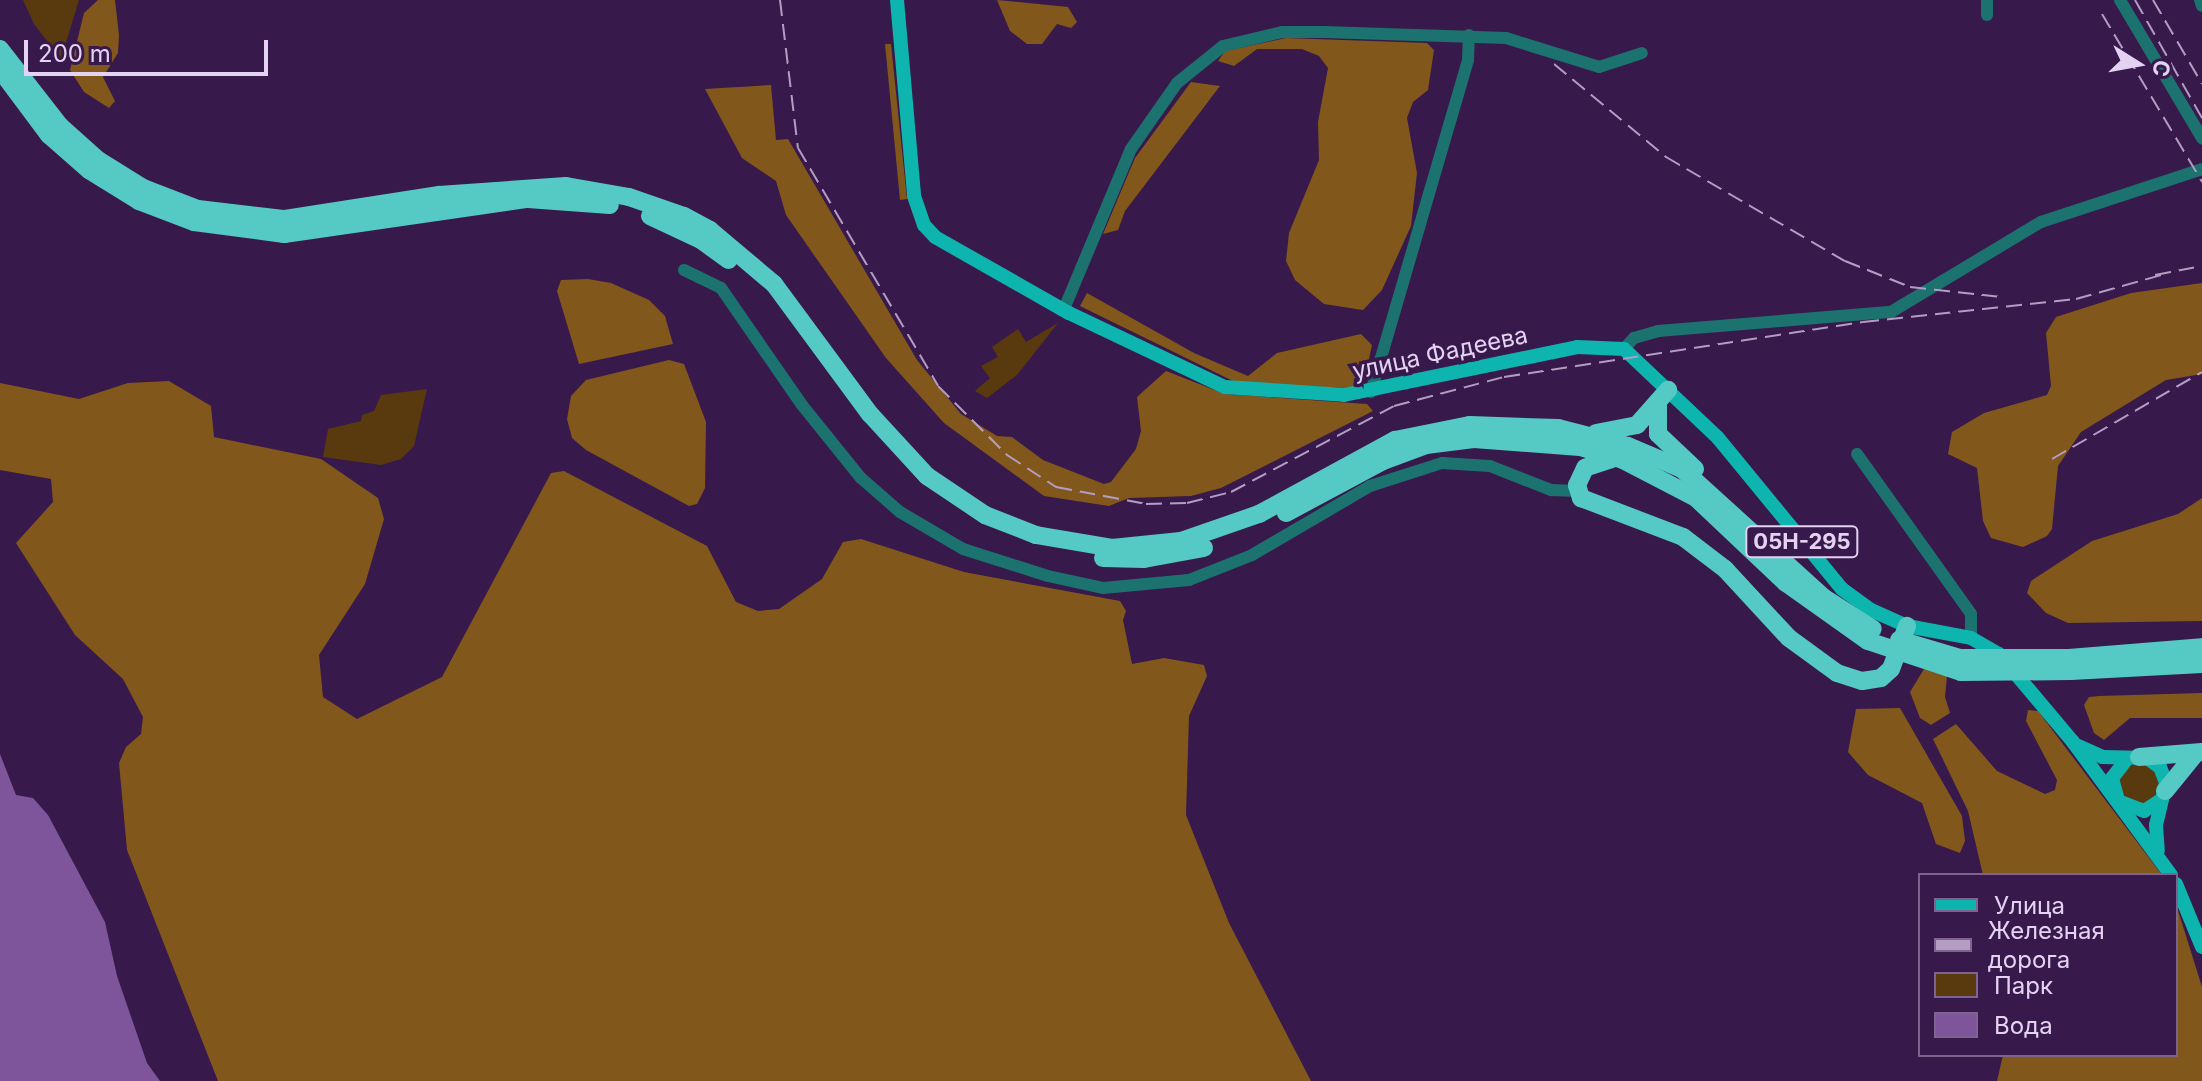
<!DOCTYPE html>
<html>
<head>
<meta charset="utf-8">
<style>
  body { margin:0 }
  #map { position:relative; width:2202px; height:1081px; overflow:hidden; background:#38194b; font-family:Inter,sans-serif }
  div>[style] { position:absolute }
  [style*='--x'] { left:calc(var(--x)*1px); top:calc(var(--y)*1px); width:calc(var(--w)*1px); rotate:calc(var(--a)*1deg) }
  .green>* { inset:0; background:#593a0e }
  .round { border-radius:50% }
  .forest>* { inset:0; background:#81571c }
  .water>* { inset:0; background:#7e559a }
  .minor>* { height:12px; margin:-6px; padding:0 6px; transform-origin:6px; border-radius:6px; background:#1c726e }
  .major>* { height:14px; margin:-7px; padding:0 7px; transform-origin:7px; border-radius:7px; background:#0eb4ae }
  .highway>* { height:18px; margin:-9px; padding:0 9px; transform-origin:9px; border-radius:9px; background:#55c9c3 }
  .rail>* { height:2px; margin-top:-1px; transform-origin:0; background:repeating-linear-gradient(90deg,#b39dc3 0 16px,transparent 0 24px) }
  .highway-bridge>* { height:18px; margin:-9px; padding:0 9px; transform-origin:9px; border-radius:9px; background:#55c9c3 }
  span { translate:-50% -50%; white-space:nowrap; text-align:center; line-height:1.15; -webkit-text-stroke:7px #38194b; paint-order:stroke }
  .shield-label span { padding:2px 6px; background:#38194b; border:2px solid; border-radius:6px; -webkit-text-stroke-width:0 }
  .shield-label { font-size:22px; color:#e4d2f2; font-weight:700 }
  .street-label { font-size:24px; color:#e4d2f2 }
  .legend { position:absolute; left:1918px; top:873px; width:260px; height:184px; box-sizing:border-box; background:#38194b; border:2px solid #7d638e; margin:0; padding:10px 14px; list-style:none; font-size:24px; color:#e4d2f2 }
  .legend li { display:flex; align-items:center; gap:16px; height:40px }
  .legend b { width:40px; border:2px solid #7d638e }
  .north { position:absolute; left:2098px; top:24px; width:80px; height:80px; -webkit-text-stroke:6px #38194b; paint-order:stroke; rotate:101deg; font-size:22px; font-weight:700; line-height:32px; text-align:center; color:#e4d2f2 }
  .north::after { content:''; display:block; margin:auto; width:28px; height:36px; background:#e4d2f2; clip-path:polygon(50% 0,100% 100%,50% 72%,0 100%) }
  .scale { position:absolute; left:24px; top:40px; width:244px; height:36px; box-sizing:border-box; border:4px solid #e4d2f2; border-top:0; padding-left:10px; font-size:24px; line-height:28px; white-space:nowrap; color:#e4d2f2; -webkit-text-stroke:6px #38194b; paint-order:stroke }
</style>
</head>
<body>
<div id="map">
  <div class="green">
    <div style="clip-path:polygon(23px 0,79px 0,61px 59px,34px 24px)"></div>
    <div style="clip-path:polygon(1058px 323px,1017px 375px,987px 398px,975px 391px,990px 378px,981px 366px,998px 357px,992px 347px,1018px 329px,1026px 342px)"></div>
    <div style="clip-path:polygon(427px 389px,414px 446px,401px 459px,381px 465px,323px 457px,328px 429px,361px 421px,362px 415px,374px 411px,381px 395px)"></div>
    <div class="round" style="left:2119px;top:764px;width:40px;height:40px"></div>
  </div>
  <div class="forest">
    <div style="clip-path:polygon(98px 0,115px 0,119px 35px,118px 53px,103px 77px,115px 101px,109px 108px,84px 92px,70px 70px,84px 13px)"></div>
    <div style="clip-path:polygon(997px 0,1068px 7px,1077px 22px,1071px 28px,1057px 24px,1042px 44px,1027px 44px,1010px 31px)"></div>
    <div style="clip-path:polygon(1286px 38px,1427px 43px,1434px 50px,1428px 90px,1413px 102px,1407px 118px,1417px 173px,1411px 226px,1382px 290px,1363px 310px,1324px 304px,1295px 280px,1286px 261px,1289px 233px,1319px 160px,1318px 122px,1328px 68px,1319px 56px,1302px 49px,1257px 49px,1234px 66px,1218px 61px,1225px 51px)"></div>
    <div style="clip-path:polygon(885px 44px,891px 44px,907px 199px,900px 200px)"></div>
    <div style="clip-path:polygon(1191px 82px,1220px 86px,1125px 211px,1118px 230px,1103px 234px,1135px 158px)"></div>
    <div style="clip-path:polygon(771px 85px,776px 140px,788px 139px,917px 360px,961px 414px,997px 436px,1012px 437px,1043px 460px,1104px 484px,1111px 482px,1136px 449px,1141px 431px,1137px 397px,1166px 371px,1225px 394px,1367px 404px,1373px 411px,1221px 488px,1191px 496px,1129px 498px,1109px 506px,1044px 496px,944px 423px,886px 358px,786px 215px,776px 181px,742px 158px,705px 89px)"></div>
    <div style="clip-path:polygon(588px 279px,611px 283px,649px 300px,665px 316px,673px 344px,579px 364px,557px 291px,561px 280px)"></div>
    <div style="clip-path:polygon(2202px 283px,2202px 374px,2166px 380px,2081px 432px,2058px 466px,2052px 529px,2047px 536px,2023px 547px,1991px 538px,1983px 521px,1977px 468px,1948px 454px,1952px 432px,1984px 413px,2047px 395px,2051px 386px,2046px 333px,2056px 317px,2131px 293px)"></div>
    <div style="clip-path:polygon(1087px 293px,1194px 353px,1248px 376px,1277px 353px,1361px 334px,1372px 345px,1365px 377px,1357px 387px,1346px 388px,1237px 383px,1080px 306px)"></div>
    <div style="clip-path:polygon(669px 360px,684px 364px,706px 422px,705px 488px,697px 504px,689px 506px,586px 450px,572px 438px,567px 419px,571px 396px,586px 380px)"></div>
    <div style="clip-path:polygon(169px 381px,211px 406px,214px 437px,321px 459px,378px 498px,384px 519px,365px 584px,319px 655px,323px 697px,357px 719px,442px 677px,551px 473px,564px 471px,707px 546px,736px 602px,758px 611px,779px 609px,822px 579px,843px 542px,861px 539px,964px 572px,1120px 601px,1126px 611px,1123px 620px,1132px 664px,1164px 658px,1204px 665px,1207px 676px,1189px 716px,1186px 815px,1229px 923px,1311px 1081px,218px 1081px,127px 850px,119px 763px,126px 747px,141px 734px,143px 717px,123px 679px,75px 635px,16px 543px,53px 502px,51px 479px,0 470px,0 383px,79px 399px,128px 383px)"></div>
    <div style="clip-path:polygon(2202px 498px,2202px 621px,2068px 623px,2046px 613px,2027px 593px,2031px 581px,2092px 541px,2178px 514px)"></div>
    <div style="clip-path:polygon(1924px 669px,1947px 676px,1945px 697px,1950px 713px,1931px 725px,1920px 718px,1910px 692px)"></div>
    <div style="clip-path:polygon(2202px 693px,2202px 718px,2130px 718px,2104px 740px,2094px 733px,2084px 705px,2089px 697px,2099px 696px)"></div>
    <div style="clip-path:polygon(1900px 708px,1962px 816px,1965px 841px,1960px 853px,1936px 844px,1922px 803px,1868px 775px,1848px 752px,1856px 709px)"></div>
    <div style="clip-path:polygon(2028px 710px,2038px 711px,2162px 875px,1983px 875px,1968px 811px,1933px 739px,1956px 724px,1997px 771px,2045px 794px,2055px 790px,2057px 780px,2026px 721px)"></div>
    <div style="clip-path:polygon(2176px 904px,2202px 987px,2202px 1081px,1997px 1081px,2003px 1055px,2176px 1055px)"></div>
  </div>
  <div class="water">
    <div style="clip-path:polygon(0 754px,16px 795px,33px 798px,48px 815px,105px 922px,117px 976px,147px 1063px,160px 1081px,0 1081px)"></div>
  </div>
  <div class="minor">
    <div style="--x:1987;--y:0;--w:15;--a:90"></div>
    <div style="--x:2120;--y:0;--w:161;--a:59.3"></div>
    <div style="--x:2200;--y:0;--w:6;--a:72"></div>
    <div style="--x:684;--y:270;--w:41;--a:25.9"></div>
    <div style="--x:721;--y:288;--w:142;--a:55.3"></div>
    <div style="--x:802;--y:405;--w:94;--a:51.1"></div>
    <div style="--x:861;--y:478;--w:52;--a:41.1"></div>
    <div style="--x:900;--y:512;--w:73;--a:30.4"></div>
    <div style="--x:963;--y:549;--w:89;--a:17.6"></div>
    <div style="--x:1048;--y:576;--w:56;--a:12.3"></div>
    <div style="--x:1103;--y:588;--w:86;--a:-5.3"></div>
    <div style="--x:1189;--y:580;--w:68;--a:-21.6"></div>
    <div style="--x:1252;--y:555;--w:137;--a:-30.3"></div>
    <div style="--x:1370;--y:486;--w:76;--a:-17.7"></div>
    <div style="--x:1442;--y:463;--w:48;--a:3.6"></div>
    <div style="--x:1490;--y:466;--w:66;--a:21.5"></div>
    <div style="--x:1551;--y:490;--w:27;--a:2"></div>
    <div style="--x:1064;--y:309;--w:173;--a:-67.3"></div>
    <div style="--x:1131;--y:149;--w:80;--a:-55.1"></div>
    <div style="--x:1177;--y:83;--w:59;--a:-38.8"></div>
    <div style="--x:1223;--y:46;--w:61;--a:-13.3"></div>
    <div style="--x:1282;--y:32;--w:42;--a:0"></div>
    <div style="--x:1324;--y:32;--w:182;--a:1.9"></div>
    <div style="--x:1506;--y:38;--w:97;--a:17.3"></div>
    <div style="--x:1599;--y:67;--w:45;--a:-18"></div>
    <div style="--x:1624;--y:349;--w:15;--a:-48"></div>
    <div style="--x:1634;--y:338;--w:25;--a:-16"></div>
    <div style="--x:1658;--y:331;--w:234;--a:-4.7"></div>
    <div style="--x:1891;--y:312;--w:175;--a:-31"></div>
    <div style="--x:2041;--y:222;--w:169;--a:-18.2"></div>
    <div style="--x:1371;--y:392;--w:346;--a:-73.7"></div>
    <div style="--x:1468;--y:60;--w:25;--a:-88"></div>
    <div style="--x:1857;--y:454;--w:196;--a:54.5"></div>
    <div style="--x:1971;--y:614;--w:24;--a:90"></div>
  </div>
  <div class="major">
    <div style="--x:897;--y:0;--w:197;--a:85"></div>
    <div style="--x:914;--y:196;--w:31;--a:71"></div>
    <div style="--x:924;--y:225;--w:16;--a:47"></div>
    <div style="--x:935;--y:237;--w:154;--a:29.6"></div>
    <div style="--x:1069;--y:313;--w:173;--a:25.4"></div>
    <div style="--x:1225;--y:387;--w:119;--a:3.8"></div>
    <div style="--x:1344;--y:395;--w:238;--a:-11.6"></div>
    <div style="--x:1577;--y:347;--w:47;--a:2.4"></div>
    <div style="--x:1624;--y:349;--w:129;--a:43.4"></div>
    <div style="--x:1718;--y:438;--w:195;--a:50.6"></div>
    <div style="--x:1842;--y:589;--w:36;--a:36"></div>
    <div style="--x:1871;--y:610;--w:39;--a:24"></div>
    <div style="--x:1907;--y:626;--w:65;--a:10.6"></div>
    <div style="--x:1971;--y:638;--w:32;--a:30"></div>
    <div style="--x:1999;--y:654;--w:115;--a:49.9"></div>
    <div style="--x:2073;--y:742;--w:165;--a:53.6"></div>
    <div style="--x:2078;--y:746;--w:27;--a:24"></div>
    <div style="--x:2103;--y:757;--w:44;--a:1.3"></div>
    <div style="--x:2147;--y:758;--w:16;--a:35"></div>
    <div style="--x:2160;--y:767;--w:17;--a:69"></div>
    <div style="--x:2166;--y:783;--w:43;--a:103.4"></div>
    <div style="--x:2156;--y:825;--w:26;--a:86"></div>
    <div style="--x:2127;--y:759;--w:24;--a:128"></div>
    <div style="--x:2112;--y:778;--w:24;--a:75"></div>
    <div style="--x:2118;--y:801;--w:28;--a:21"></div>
    <div style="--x:2144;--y:811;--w:20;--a:-33"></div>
    <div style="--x:2176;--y:884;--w:68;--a:67.6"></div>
  </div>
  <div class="highway">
    <div style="--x:0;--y:49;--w:98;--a:52.1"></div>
    <div style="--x:60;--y:126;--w:51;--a:41.8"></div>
    <div style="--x:98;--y:160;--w:53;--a:31.9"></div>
    <div style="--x:143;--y:188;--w:59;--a:20.9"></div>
    <div style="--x:198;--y:209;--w:88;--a:6.6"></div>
    <div style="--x:285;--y:219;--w:156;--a:-8.9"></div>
    <div style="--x:439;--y:195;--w:127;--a:-4.1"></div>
    <div style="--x:566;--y:186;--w:64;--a:9.9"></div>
    <div style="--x:629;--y:197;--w:58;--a:19.1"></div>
    <div style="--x:684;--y:216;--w:30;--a:28"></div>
    <div style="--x:710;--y:230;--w:84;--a:40.2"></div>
    <div style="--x:774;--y:284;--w:162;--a:53.6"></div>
    <div style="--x:870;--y:414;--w:84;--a:47.4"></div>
    <div style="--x:927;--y:476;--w:70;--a:33.9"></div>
    <div style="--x:985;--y:515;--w:55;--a:21.4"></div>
    <div style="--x:1036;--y:535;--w:77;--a:9.7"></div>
    <div style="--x:1112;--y:548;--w:69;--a:-5.8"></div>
    <div style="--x:1181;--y:541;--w:83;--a:-19.1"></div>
    <div style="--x:1259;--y:514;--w:155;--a:-28.6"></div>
    <div style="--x:1395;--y:440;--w:76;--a:-11.3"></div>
    <div style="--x:1470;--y:425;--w:88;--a:2"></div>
    <div style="--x:1558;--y:428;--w:72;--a:14.4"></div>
    <div style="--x:1628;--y:446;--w:59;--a:23.1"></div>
    <div style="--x:1682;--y:469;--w:190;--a:42.2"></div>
    <div style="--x:1823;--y:597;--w:59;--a:32.6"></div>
    <div style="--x:2;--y:72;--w:79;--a:53.3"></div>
    <div style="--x:49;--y:135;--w:53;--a:41.2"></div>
    <div style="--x:89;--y:170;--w:59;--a:31.8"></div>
    <div style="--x:139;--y:201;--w:59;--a:20.9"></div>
    <div style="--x:194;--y:222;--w:91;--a:7.6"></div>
    <div style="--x:284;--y:234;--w:246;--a:-8.2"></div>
    <div style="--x:528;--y:199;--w:82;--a:4.2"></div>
    <div style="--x:650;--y:216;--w:56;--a:25.2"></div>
    <div style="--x:701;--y:240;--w:34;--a:36"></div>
    <div style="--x:1658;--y:406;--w:28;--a:90"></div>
    <div style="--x:1658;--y:434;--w:51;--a:43.4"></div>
    <div style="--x:1596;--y:433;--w:42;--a:-11"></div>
    <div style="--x:1637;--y:425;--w:47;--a:-48.5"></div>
    <div style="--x:1612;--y:459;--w:28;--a:162"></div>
    <div style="--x:1585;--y:468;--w:19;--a:115"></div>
    <div style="--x:1577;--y:485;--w:14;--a:73"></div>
    <div style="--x:1581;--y:498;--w:109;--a:20.9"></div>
    <div style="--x:1683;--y:537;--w:53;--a:37.3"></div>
    <div style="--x:1725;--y:569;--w:94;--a:47.2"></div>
    <div style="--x:1789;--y:638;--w:59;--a:36.1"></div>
    <div style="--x:1837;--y:673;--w:26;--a:18"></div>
    <div style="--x:1862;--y:681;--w:19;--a:-9"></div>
    <div style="--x:1881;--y:678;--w:13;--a:-42"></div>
    <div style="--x:1891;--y:669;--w:46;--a:-69.6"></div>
    <div style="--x:1286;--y:513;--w:110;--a:-28.2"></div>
    <div style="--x:1383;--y:461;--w:46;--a:-20.4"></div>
    <div style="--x:1426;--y:445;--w:48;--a:-7.1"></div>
    <div style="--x:1474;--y:439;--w:106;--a:4.3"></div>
    <div style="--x:1580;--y:447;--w:45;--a:16.8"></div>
    <div style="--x:1623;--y:460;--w:82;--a:27.5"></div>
    <div style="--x:1696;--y:498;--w:124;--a:43.4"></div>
    <div style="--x:1786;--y:583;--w:100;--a:35.3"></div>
    <div style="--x:1103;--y:558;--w:41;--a:1.4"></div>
    <div style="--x:1144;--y:559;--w:61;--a:-10.4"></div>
    <div style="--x:2069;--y:658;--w:133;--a:-4.7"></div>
    <div style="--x:2071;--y:671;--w:131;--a:-3.1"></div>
    <div style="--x:2139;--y:757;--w:63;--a:-4.5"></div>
    <div style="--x:2165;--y:791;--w:49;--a:-50.8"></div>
  </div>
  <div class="rail">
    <div style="--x:780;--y:0;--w:149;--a:83.1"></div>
    <div style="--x:798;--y:148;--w:276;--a:59.5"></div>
    <div style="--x:938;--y:386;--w:98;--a:45"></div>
    <div style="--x:1007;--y:455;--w:59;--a:33.1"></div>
    <div style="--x:1056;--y:487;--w:92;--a:10.7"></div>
    <div style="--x:1146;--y:504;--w:41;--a:-1.4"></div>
    <div style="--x:1187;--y:503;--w:45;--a:-14"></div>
    <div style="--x:1231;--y:492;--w:184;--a:-27.8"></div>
    <div style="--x:1394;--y:406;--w:114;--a:-14.8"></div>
    <div style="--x:1504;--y:377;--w:363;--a:-8.7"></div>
    <div style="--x:1863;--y:322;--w:214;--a:-6.2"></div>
    <div style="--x:2076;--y:299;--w:92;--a:-15.7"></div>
    <div style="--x:2135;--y:0;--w:136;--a:60.4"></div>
    <div style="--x:2153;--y:0;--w:97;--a:59.7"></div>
    <div style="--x:2102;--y:14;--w:196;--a:59.2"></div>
    <div style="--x:1554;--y:64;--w:146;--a:39.7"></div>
    <div style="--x:1666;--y:157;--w:207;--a:30.2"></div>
    <div style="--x:1845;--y:261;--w:70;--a:21.8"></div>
    <div style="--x:1910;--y:287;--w:92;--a:6.3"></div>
    <div style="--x:2155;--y:275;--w:48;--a:-10.8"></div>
    <div style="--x:2052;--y:459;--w:173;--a:-30.1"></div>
  </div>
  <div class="highway-bridge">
    <div style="--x:1899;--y:640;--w:64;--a:16.4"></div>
    <div style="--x:1960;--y:658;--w:109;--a:0"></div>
    <div style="--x:1868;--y:641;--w:98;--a:18.4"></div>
    <div style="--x:1961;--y:672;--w:110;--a:-0.5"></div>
  </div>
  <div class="shield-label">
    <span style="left:1802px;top:542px">05Н-295</span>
  </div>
  <div class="street-label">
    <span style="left:1440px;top:353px;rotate:-12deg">улица Фадеева</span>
  </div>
  <ul class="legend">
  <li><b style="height:10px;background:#0eb4ae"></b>Улица</li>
  <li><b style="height:10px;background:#b39dc3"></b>Железная дорога</li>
  <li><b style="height:22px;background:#593a0e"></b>Парк</li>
  <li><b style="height:22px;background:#7e559a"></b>Вода</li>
  </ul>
  <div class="north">С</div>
  <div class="scale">200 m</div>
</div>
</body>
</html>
